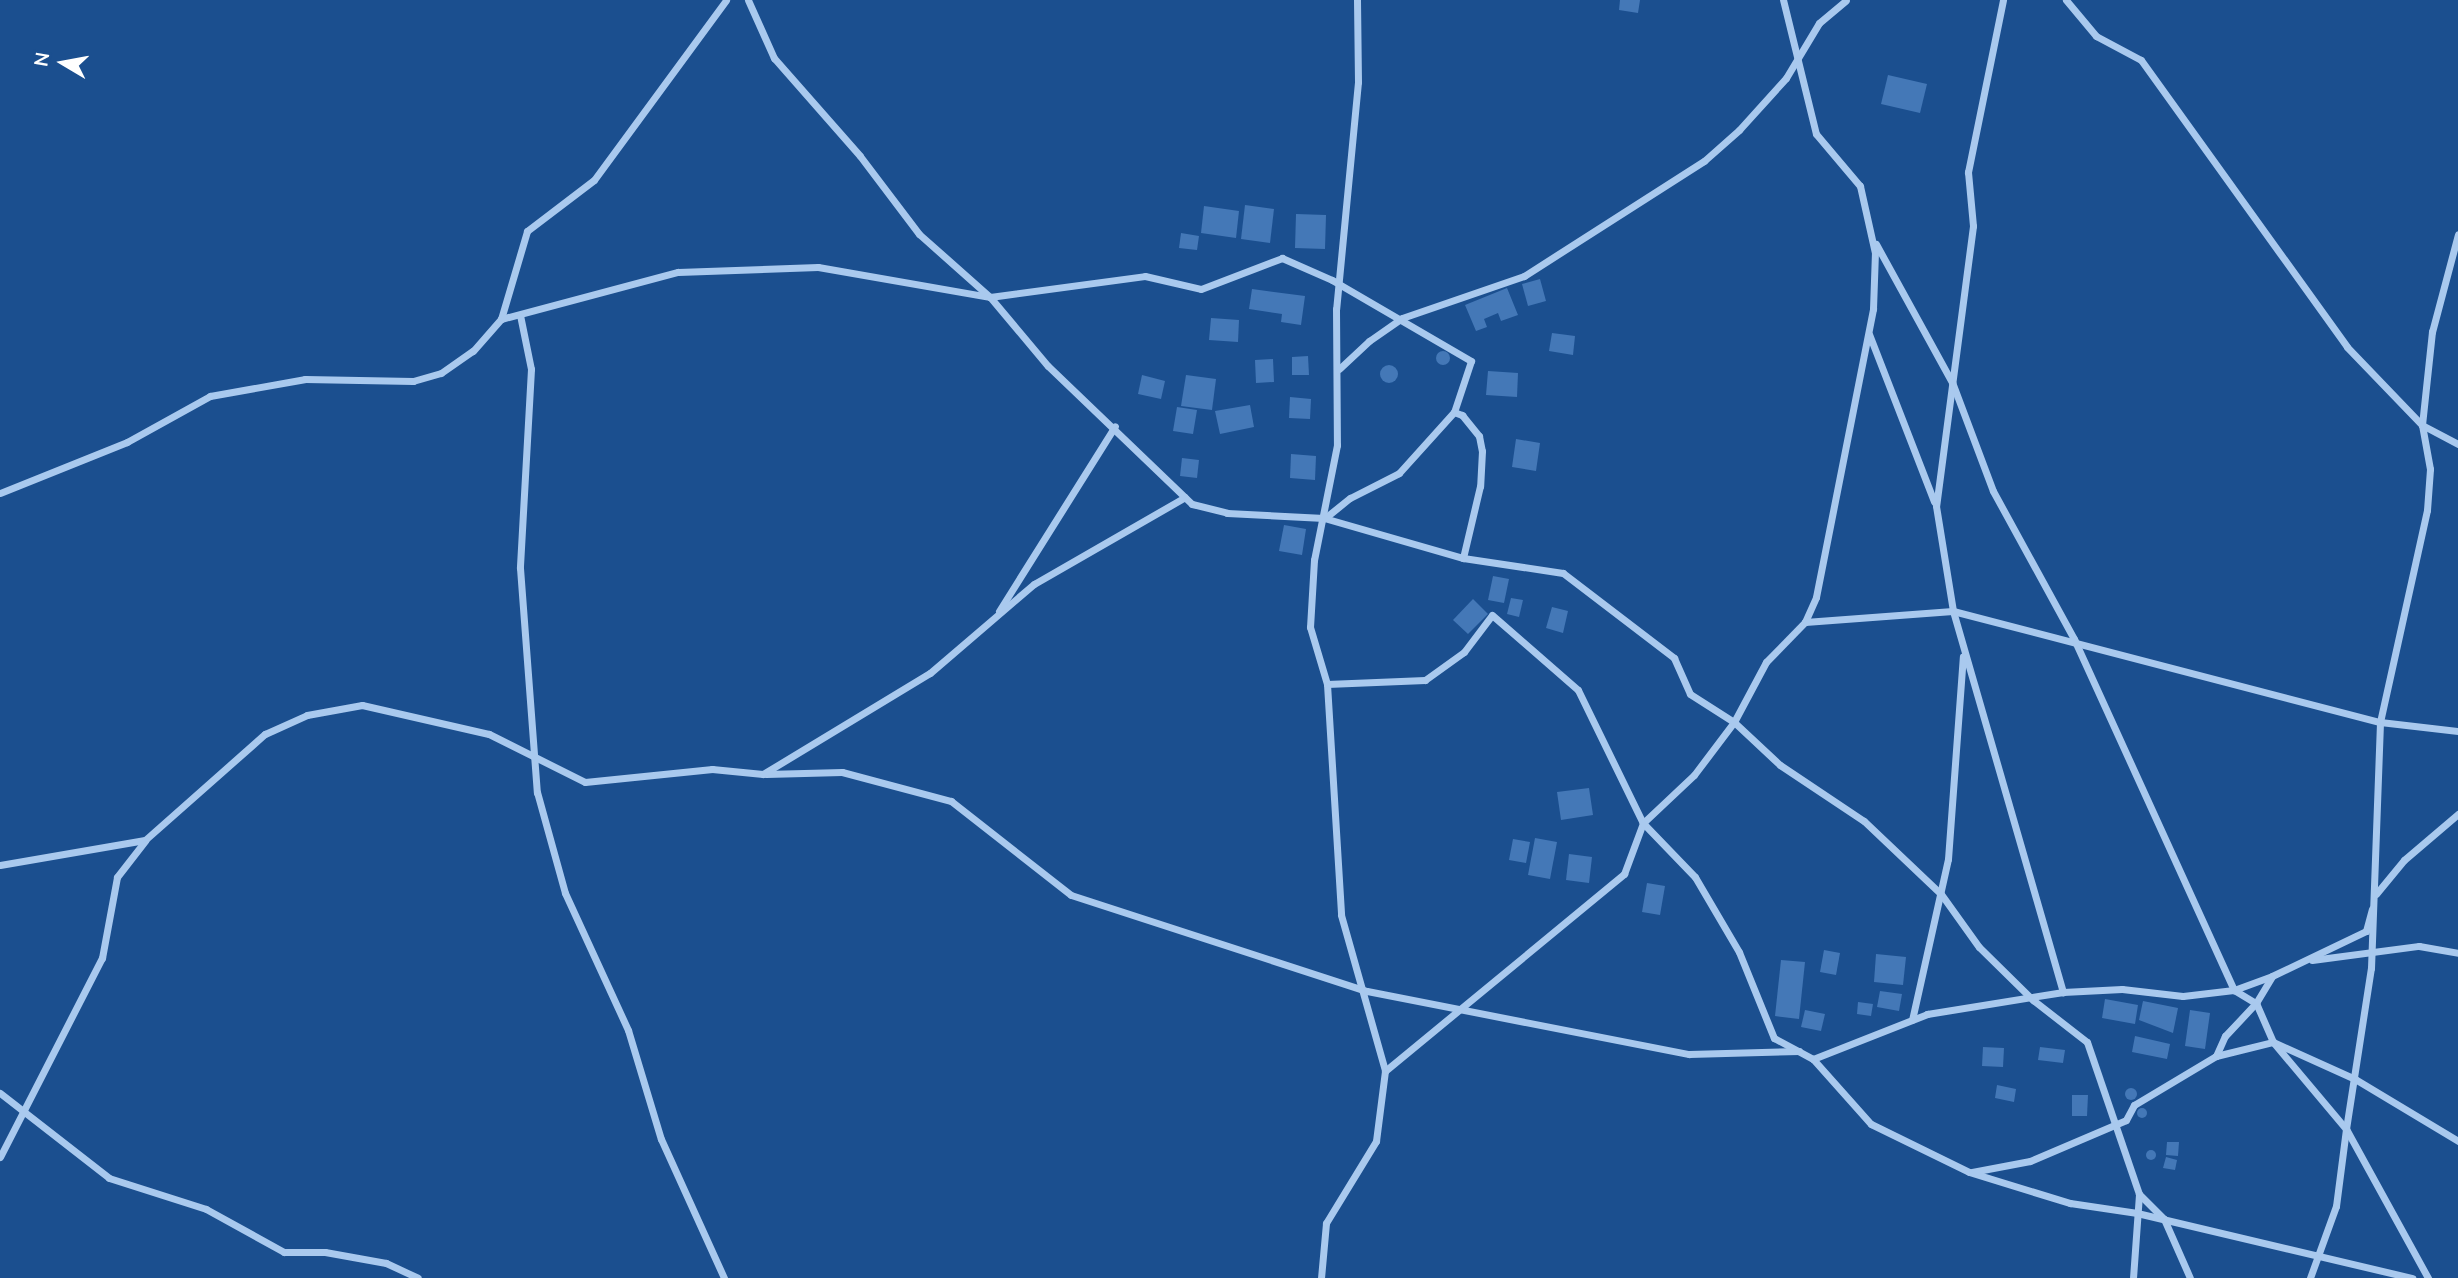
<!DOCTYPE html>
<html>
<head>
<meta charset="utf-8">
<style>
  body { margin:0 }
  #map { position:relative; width:2458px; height:1278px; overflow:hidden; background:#1b4f8f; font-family:"Nunito Sans",sans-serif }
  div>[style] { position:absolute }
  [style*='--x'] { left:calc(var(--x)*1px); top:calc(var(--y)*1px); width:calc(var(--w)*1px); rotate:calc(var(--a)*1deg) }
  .building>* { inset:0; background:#4478b7 }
  .round { border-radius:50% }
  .minor>* { height:7px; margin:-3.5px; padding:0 3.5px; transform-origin:3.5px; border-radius:3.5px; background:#a9c9ee }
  span { translate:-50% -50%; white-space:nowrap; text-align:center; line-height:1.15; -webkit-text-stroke:6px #1b4f8f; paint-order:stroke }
  .north { position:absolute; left:28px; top:28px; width:70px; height:70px; -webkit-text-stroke:5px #1b4f8f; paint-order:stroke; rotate:280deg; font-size:19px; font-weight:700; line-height:28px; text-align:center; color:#fff }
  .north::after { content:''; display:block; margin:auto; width:24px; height:32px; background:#fff; clip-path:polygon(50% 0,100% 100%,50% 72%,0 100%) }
</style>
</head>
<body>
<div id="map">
  <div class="building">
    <div style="clip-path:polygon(1620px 0,1640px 0,1638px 13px,1619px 10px)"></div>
    <div style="clip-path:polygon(1888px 75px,1927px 84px,1920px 113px,1881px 104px)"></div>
    <div style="clip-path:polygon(1245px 205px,1274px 209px,1270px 243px,1241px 239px)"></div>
    <div style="clip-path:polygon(1204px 206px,1239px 211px,1236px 238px,1201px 233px)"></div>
    <div style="clip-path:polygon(1296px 214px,1326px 215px,1325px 249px,1295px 248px)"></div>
    <div style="clip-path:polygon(1181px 233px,1199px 236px,1197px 250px,1179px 248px)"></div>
    <div style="clip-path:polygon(1540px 279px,1546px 301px,1528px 306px,1522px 284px)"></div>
    <div style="clip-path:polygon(1507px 288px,1518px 315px,1501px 321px,1498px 313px,1484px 319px,1487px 327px,1476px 331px,1465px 305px)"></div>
    <div style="clip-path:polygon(1252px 289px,1305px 296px,1301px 325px,1281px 322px,1282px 314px,1249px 309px)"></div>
    <div style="clip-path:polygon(1211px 318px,1239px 320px,1238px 342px,1209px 340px)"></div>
    <div style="clip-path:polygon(1552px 333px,1575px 336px,1573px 355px,1549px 351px)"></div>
    <div class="round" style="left:1436px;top:351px;width:14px;height:14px"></div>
    <div style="clip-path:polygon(1308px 356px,1309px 375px,1292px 375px,1292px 357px)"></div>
    <div style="clip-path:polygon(1273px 359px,1274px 382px,1256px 383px,1255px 360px)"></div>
    <div class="round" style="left:1380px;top:365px;width:18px;height:18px"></div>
    <div style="clip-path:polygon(1488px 371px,1518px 373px,1517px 397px,1486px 395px)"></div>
    <div style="clip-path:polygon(1142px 375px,1165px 381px,1161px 399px,1138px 394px)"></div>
    <div style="clip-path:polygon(1186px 375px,1216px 379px,1212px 410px,1181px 406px)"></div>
    <div style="clip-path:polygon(1290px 397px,1311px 399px,1310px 419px,1289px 418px)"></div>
    <div style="clip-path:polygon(1250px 405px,1254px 427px,1220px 434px,1215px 411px)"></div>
    <div style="clip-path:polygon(1177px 407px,1197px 410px,1193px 434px,1173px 431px)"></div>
    <div style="clip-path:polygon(1516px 439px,1540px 443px,1536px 471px,1512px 467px)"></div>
    <div style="clip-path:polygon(1291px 454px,1316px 456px,1315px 480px,1290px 478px)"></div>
    <div style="clip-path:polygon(1182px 458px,1199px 460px,1197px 478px,1180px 476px)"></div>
    <div style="clip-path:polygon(1284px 525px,1306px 529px,1302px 555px,1279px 551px)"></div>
    <div style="clip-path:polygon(1493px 576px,1509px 579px,1504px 603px,1488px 600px)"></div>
    <div style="clip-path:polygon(1511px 598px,1523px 600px,1519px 617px,1507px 614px)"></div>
    <div style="clip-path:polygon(1473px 599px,1488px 614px,1468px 634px,1453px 620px)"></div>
    <div style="clip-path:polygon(1552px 607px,1568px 611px,1563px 633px,1546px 628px)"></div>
    <div style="clip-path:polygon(1589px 788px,1593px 815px,1561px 820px,1557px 792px)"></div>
    <div style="clip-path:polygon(1535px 838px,1557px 842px,1550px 879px,1528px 875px)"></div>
    <div style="clip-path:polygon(1513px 839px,1530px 842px,1526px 863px,1509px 860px)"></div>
    <div style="clip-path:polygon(1569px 854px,1592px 857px,1589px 883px,1566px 880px)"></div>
    <div style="clip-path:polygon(1647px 883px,1665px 886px,1660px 915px,1642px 912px)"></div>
    <div style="clip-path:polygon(1824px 950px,1840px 953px,1836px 975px,1820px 972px)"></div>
    <div style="clip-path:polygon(1876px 954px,1906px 957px,1903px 985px,1874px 982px)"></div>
    <div style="clip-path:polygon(1781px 960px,1805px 962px,1799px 1019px,1775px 1016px)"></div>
    <div style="clip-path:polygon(1880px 991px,1902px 994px,1899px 1011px,1877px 1007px)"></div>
    <div style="clip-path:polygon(2105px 999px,2138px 1005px,2135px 1024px,2102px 1018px)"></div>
    <div style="clip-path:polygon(2143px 1001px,2178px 1008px,2173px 1033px,2139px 1020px)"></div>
    <div style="clip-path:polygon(1858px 1002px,1873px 1004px,1871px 1016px,1857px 1014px)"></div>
    <div style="clip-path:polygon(1805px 1010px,1825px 1014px,1821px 1031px,1801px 1027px)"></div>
    <div style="clip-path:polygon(2190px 1010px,2210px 1013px,2205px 1049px,2185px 1046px)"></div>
    <div style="clip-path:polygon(2135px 1036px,2170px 1044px,2167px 1059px,2132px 1052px)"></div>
    <div style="clip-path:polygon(1983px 1047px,2004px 1048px,2003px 1067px,1982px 1066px)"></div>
    <div style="clip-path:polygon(2040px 1047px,2065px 1050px,2063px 1063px,2038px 1060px)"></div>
    <div style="clip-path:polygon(1997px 1085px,2016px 1089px,2014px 1102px,1995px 1098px)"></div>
    <div class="round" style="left:2125px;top:1088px;width:12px;height:12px"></div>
    <div style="clip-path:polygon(2072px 1095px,2088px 1095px,2087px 1116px,2072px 1116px)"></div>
    <div class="round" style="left:2137px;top:1108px;width:10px;height:10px"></div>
    <div style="clip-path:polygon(2167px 1142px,2179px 1142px,2178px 1156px,2166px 1155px)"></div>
    <div class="round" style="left:2146px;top:1150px;width:10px;height:10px"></div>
    <div style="clip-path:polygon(2166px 1157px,2177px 1160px,2175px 1170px,2163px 1168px)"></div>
  </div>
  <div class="minor">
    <div style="--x:748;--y:0;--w:64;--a:65.9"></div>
    <div style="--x:774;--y:58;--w:130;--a:48.7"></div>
    <div style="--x:860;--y:156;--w:98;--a:52.9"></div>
    <div style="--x:919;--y:234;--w:95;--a:41.6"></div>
    <div style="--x:990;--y:297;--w:90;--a:50"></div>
    <div style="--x:1048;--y:366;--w:199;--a:43.8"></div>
    <div style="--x:1192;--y:504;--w:36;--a:14"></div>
    <div style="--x:1227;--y:513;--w:97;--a:3"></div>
    <div style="--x:1324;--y:518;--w:145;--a:16.1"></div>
    <div style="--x:1463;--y:558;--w:101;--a:8.5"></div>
    <div style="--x:1563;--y:573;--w:140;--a:37.4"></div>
    <div style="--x:1674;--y:658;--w:39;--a:66"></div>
    <div style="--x:1690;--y:694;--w:52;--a:32.5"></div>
    <div style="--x:1734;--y:722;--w:63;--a:43.1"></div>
    <div style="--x:1780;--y:765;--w:101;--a:33.7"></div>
    <div style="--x:1864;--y:821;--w:106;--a:43.5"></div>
    <div style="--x:1941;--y:894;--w:65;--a:54.4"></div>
    <div style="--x:1979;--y:947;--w:76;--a:44.5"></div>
    <div style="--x:2033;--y:1000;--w:68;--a:37.9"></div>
    <div style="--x:2087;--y:1042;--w:161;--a:71.1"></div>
    <div style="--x:2139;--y:1194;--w:35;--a:45"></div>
    <div style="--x:2164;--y:1219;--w:64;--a:66.2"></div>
    <div style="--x:1357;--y:0;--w:82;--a:89.3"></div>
    <div style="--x:1358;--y:82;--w:228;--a:95.5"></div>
    <div style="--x:1336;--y:309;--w:136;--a:89.6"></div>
    <div style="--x:1337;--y:445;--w:117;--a:101.3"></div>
    <div style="--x:1314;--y:560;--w:67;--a:93.4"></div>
    <div style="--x:1310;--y:627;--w:59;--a:73.4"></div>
    <div style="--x:1327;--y:684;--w:231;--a:86.5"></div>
    <div style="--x:1341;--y:915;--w:162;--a:74.2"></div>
    <div style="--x:2003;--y:0;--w:176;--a:101.5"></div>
    <div style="--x:1968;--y:172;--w:54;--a:84.7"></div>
    <div style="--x:1973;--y:226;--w:282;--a:97.5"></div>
    <div style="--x:1936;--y:506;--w:106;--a:80.8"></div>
    <div style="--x:1953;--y:611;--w:397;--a:73.9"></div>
    <div style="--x:2066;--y:0;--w:47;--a:50.2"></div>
    <div style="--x:2096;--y:36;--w:51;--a:28.1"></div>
    <div style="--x:2141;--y:60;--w:353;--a:54.3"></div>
    <div style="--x:2347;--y:347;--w:108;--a:46.1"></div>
    <div style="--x:2422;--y:425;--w:41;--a:27.8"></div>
    <div style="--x:1876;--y:244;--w:158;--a:61.2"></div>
    <div style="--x:1952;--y:382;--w:116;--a:69.4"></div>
    <div style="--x:1993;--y:491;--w:169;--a:61.3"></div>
    <div style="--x:2074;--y:639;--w:386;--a:65.5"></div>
    <div style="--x:2234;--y:990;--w:26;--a:31"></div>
    <div style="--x:2256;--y:1003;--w:43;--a:66.4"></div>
    <div style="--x:2273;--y:1042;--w:114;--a:50"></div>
    <div style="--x:2346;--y:1129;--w:78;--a:97.4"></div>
    <div style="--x:2336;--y:1206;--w:77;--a:109.9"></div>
    <div style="--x:520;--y:315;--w:55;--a:78.5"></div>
    <div style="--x:531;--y:369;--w:199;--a:93.2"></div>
    <div style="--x:520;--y:568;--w:225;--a:85.7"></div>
    <div style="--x:537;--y:792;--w:105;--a:74.5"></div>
    <div style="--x:565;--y:893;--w:151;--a:65.3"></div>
    <div style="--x:628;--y:1030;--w:114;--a:73.2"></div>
    <div style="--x:661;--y:1139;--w:153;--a:65.6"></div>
    <div style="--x:501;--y:319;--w:183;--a:-14.9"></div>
    <div style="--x:678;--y:272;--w:140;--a:-2"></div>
    <div style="--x:818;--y:267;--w:175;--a:9.9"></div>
    <div style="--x:990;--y:297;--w:156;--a:-7.7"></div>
    <div style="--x:1145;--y:276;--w:57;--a:13.1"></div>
    <div style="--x:1201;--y:289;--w:87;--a:-20.9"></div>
    <div style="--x:1282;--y:258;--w:55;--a:23.7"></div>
    <div style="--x:1332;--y:280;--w:161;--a:30.2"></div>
    <div style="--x:1471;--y:361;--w:54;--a:108.4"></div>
    <div style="--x:1869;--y:334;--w:180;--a:68.8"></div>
    <div style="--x:1339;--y:369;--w:41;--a:-43"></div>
    <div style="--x:1369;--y:341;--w:40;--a:-34.9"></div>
    <div style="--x:1402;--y:318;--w:129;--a:-19"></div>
    <div style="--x:1524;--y:276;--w:214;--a:-32.6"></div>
    <div style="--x:1704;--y:161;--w:47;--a:-41.5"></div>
    <div style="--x:1739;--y:130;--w:70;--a:-47.9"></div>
    <div style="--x:1786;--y:78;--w:64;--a:-59"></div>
    <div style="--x:1819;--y:23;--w:35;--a:-40"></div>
    <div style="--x:0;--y:493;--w:137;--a:-21.9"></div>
    <div style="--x:127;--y:442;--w:95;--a:-29"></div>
    <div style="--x:210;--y:396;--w:97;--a:-10.1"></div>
    <div style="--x:305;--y:379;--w:108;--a:1.1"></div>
    <div style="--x:413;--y:381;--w:29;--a:-16"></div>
    <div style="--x:441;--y:373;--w:39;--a:-35"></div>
    <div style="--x:473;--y:351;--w:43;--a:-48.8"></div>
    <div style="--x:501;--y:319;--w:92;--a:-73.5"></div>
    <div style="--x:527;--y:231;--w:84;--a:-37.3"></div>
    <div style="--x:594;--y:180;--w:223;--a:-53.7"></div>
    <div style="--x:1325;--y:518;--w:32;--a:-39"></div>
    <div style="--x:1350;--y:498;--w:55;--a:-27"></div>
    <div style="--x:1399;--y:473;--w:82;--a:-48"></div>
    <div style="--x:1454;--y:412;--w:9;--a:21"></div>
    <div style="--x:1462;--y:415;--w:27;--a:51"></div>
    <div style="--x:1479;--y:436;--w:15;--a:79"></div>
    <div style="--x:1482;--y:451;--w:35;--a:93"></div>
    <div style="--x:1480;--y:486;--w:74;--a:103.3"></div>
    <div style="--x:999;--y:611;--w:218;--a:-57.9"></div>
    <div style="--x:1805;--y:622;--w:148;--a:-4.3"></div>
    <div style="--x:1953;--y:611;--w:441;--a:14.6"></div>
    <div style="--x:2380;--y:722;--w:79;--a:6.6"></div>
    <div style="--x:1327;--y:684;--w:98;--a:-2.3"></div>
    <div style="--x:1425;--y:680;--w:48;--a:-35.7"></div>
    <div style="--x:1464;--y:652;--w:46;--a:-52.9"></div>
    <div style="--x:1492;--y:615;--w:114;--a:41.1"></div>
    <div style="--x:1578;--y:690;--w:148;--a:64"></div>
    <div style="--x:1643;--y:823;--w:75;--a:46.1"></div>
    <div style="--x:1695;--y:877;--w:87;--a:59.6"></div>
    <div style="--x:1739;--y:952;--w:93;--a:67.9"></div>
    <div style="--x:1774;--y:1038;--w:44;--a:28.3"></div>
    <div style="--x:1813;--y:1059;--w:123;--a:-21.5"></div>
    <div style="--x:1927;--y:1014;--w:138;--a:-9.2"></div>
    <div style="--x:2063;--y:992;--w:59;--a:-2.9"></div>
    <div style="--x:2122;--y:989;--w:61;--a:6.5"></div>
    <div style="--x:2183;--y:996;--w:51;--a:-6.7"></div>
    <div style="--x:2234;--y:990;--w:40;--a:-20.2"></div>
    <div style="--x:766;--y:774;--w:76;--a:-1.5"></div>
    <div style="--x:842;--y:772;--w:113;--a:14.9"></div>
    <div style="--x:951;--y:801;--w:152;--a:38.1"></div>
    <div style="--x:1071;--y:895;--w:311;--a:18"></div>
    <div style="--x:1367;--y:991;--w:328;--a:11.1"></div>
    <div style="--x:1689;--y:1054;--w:110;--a:-1.6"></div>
    <div style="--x:0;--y:865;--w:147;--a:-9.8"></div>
    <div style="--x:145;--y:840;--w:160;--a:-41.5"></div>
    <div style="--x:265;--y:734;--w:46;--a:-24.3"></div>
    <div style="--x:307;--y:715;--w:56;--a:-10.3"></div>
    <div style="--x:362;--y:705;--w:130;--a:12.9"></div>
    <div style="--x:489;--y:734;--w:107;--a:26.6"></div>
    <div style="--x:585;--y:782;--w:128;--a:-5.8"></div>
    <div style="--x:712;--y:769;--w:51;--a:5.6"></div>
    <div style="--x:763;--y:774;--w:195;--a:-31.2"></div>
    <div style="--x:930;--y:673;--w:137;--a:-40.6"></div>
    <div style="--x:1034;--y:584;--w:174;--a:-29.9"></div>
    <div style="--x:2376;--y:894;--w:44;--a:-50.5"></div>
    <div style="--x:2404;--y:860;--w:71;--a:-40.4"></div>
    <div style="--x:2312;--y:960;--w:108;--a:-7.5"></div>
    <div style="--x:2419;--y:946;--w:40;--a:10"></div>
    <div style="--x:1912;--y:1020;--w:165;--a:-77.4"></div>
    <div style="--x:1948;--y:859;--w:203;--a:-85.8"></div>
    <div style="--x:2216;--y:1056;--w:59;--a:-13.8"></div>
    <div style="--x:2273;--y:1042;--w:90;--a:24.3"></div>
    <div style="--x:2355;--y:1079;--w:120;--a:31"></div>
    <div style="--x:1813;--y:1059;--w:87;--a:48.3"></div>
    <div style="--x:1871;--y:1124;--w:109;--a:26.1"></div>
    <div style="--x:1969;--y:1172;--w:106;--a:17.1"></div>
    <div style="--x:2070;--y:1203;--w:68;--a:8.5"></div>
    <div style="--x:2137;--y:1213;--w:283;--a:13.3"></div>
    <div style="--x:0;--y:1093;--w:138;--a:37.9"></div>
    <div style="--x:109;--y:1178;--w:102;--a:17.7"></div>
    <div style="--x:206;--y:1209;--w:89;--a:28.9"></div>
    <div style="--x:284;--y:1252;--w:41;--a:0"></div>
    <div style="--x:325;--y:1252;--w:62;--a:10.2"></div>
    <div style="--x:386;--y:1263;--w:35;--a:25"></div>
    <div style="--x:0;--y:1157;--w:224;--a:-62.9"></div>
    <div style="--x:102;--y:958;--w:82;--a:-79.5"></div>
    <div style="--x:117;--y:877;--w:46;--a:-52.1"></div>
    <div style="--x:1972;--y:1172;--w:59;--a:-10.7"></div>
    <div style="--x:2030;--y:1161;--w:104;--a:-23.1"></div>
    <div style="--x:2126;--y:1120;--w:17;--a:-62"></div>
    <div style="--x:2134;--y:1105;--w:96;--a:-30.9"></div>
    <div style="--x:2216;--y:1056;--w:22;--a:-66"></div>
    <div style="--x:2225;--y:1036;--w:45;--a:-46.8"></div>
    <div style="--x:2256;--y:1003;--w:31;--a:-59"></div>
    <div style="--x:2272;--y:976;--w:104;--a:-25.6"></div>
    <div style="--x:2366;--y:931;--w:23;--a:-75"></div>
    <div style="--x:1321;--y:1278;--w:55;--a:-84.8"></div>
    <div style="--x:1326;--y:1223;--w:96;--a:-58.6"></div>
    <div style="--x:1376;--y:1141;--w:71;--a:-82.7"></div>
    <div style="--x:1385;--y:1071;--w:310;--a:-39.5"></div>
    <div style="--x:1624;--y:874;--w:54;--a:-69.6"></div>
    <div style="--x:1643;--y:823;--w:70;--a:-43.3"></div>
    <div style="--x:1694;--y:775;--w:66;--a:-53"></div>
    <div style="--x:1734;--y:722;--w:68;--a:-61.9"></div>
    <div style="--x:1766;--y:662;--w:56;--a:-45.7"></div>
    <div style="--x:1805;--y:622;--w:27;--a:-66"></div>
    <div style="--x:1816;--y:597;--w:294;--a:-78.8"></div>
    <div style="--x:1873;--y:309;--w:56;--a:-88"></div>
    <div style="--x:1875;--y:253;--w:69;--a:-102.6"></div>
    <div style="--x:1860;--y:186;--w:68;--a:-130.2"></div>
    <div style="--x:1816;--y:134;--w:138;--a:-103.8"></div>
    <div style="--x:2133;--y:1278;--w:84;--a:-85.9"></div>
    <div style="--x:2428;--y:1278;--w:170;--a:-118.8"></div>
    <div style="--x:2346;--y:1129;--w:163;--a:-81.2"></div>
    <div style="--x:2371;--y:968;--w:246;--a:-87.9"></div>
    <div style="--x:2380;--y:722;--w:217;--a:-77.5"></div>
    <div style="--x:2427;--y:510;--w:41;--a:-85.8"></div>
    <div style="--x:2430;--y:469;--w:45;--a:-100.3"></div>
    <div style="--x:2422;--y:425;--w:94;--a:-83.9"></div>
    <div style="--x:2432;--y:332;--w:101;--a:-75.1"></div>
  </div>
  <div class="north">N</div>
</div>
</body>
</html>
